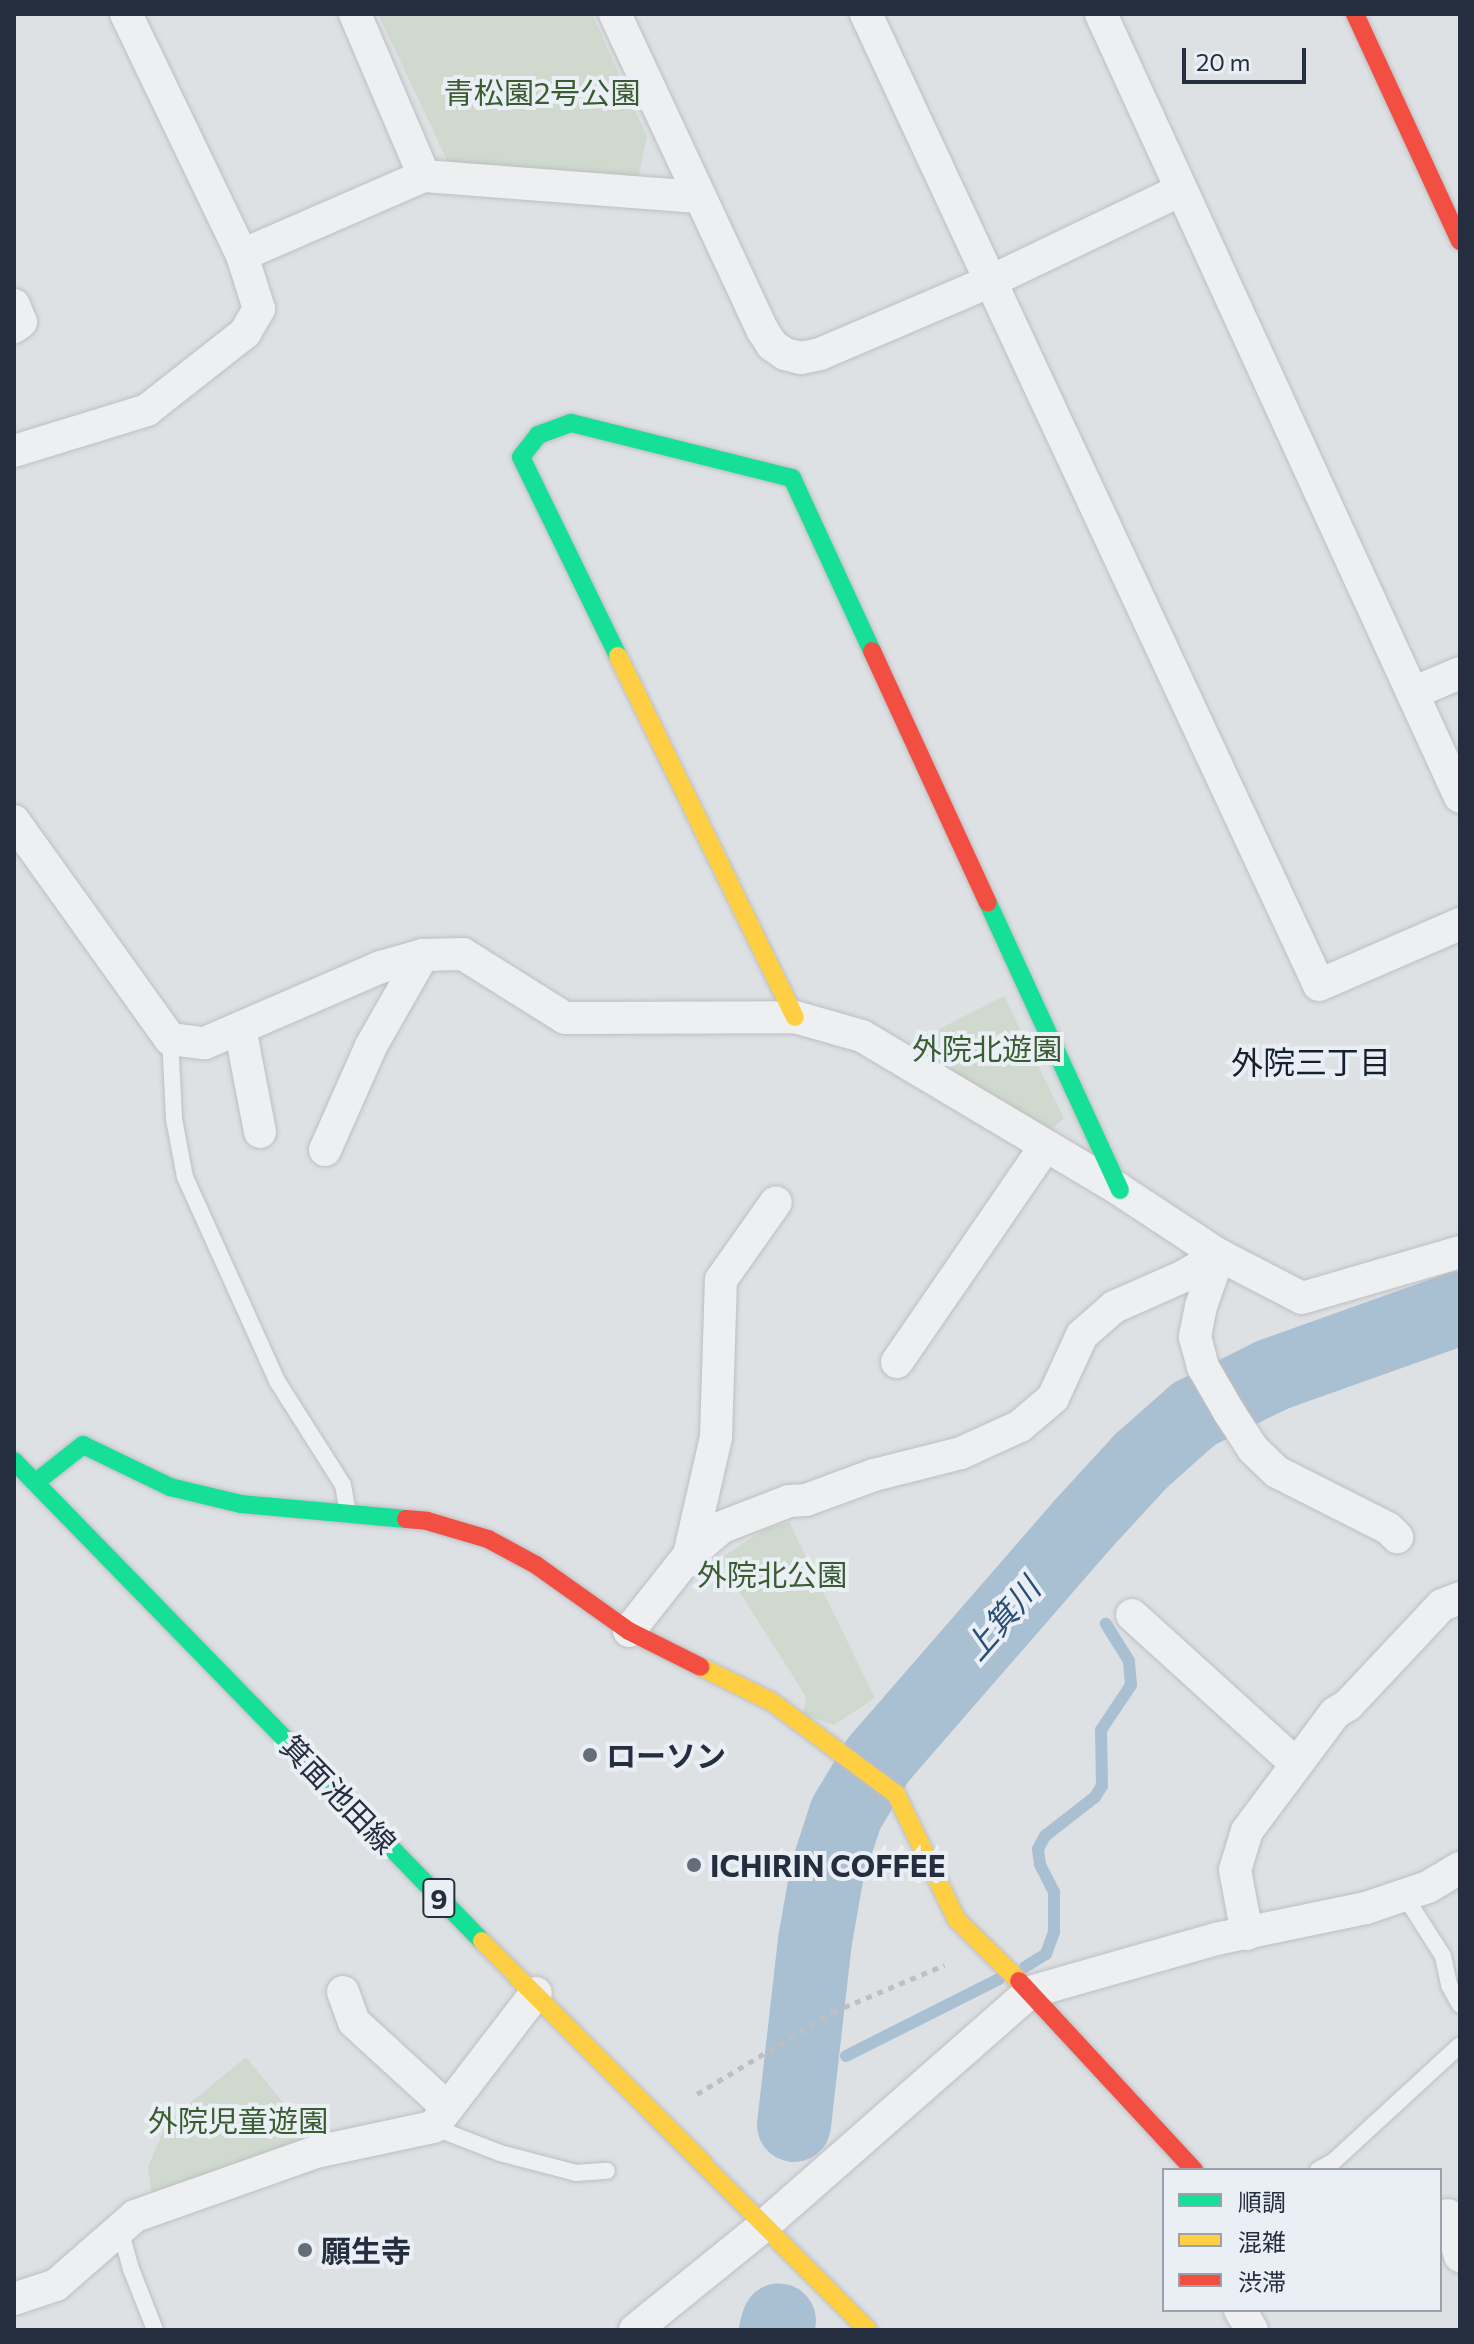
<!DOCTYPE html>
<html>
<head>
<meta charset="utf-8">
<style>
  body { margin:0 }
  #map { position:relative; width:1474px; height:2344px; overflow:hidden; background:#dee1e4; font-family:Commissioner,"Noto Sans JP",sans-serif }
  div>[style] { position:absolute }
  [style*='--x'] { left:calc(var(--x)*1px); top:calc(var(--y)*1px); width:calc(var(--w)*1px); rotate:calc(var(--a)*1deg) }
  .green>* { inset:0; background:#cfd9cd }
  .stream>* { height:12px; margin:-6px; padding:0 6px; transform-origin:6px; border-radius:6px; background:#a9bfd2 }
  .river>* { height:74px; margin:-37px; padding:0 37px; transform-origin:37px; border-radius:37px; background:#a9bfd2 }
  .path>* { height:5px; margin-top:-2.5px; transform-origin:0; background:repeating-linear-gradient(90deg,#bdbfc4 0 6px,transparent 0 12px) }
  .roads { filter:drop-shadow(0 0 2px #bcbfc2) drop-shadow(0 0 2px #bcbfc2) }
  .lane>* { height:16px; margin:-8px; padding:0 8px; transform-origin:8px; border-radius:8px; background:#edeff1 }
  .street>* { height:32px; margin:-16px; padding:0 16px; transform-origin:16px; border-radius:16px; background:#edeff1 }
  .fast>* { height:18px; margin:-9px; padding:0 9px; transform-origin:9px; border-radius:9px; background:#16e098 }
  .slow>* { height:18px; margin:-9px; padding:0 9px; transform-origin:9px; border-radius:9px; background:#ffcf43 }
  .jam>* { height:18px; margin:-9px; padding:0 9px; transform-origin:9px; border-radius:9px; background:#f24e42 }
  .dots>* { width:22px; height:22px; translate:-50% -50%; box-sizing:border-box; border:4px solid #eaeff5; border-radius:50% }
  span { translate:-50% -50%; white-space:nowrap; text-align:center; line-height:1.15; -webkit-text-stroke:8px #eaeff5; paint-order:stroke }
  .shield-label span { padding:2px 6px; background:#eaeff5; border:2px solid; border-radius:6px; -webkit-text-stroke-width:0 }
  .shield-label { font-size:28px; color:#242e3f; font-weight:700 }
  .park-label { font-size:30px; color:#395c30 }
  .poi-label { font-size:30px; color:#242e3f; font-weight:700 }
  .left { translate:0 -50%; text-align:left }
  .street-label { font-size:30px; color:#242e3f }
  .neighbourhood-label { font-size:32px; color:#16202f }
  .water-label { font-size:32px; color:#2a4f76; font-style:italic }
  .frame { position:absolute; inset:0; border:16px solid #242e3f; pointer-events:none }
  .legend { position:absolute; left:1162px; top:2168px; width:280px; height:144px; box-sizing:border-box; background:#eaeff5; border:2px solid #9ba2ac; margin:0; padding:10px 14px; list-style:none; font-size:24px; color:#242e3f }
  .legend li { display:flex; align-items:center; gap:16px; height:40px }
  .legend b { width:40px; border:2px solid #9ba2ac }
  .scale { position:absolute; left:1182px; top:48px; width:124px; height:36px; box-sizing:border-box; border:4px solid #242e3f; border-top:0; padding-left:10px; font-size:24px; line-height:28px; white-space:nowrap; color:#242e3f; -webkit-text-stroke:6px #eaeff5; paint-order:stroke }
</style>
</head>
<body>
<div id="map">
  <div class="green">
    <div style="clip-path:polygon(378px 14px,592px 14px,647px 137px,638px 178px,448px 162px)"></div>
    <div style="clip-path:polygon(1004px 996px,1064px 1118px,1049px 1132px,908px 1045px)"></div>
    <div style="clip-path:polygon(789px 1522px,875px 1698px,834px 1725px,803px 1715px,806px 1697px,719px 1559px,765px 1529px)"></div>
    <div style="clip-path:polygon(246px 2057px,311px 2137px,152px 2195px,148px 2167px,167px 2122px)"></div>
  </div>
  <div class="stream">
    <div style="--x:1025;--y:1967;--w:25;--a:-32"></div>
    <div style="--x:1046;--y:1954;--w:23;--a:-70"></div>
    <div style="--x:1054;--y:1932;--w:40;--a:-90"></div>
    <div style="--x:1054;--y:1892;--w:31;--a:-117"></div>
    <div style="--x:1040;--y:1864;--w:15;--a:-98"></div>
    <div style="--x:1038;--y:1849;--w:15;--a:-62"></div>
    <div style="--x:1045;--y:1836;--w:63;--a:-38"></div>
    <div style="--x:1095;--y:1797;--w:13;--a:-58"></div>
    <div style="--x:1102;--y:1786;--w:56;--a:-91"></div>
    <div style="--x:1101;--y:1730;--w:54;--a:-56.3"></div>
    <div style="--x:1131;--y:1685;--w:24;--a:-95"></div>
    <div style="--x:1129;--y:1661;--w:44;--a:-121.9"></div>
    <div style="--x:846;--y:2056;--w:171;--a:-26.7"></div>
    <div style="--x:799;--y:2079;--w:20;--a:-27"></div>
  </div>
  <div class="river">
    <div style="--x:794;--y:2125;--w:185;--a:-83.5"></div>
    <div style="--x:815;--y:1941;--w:70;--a:-80.1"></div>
    <div style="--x:827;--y:1872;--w:61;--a:-71.9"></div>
    <div style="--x:846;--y:1814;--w:63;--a:-59.3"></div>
    <div style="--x:878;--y:1760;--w:314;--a:-49"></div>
    <div style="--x:1084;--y:1523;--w:84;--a:-47.4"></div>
    <div style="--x:1141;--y:1461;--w:71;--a:-41.6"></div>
    <div style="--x:1194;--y:1414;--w:87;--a:-26.6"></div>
    <div style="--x:1272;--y:1375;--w:200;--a:-19.6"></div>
    <div style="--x:776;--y:2330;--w:10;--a:-73"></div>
  </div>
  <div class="path">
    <div style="--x:697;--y:2094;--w:159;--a:-31.1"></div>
    <div style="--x:833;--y:2012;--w:121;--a:-22.9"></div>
  </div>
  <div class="roads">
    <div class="lane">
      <div style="--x:170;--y:1039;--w:80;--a:87.1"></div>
      <div style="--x:174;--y:1119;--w:59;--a:79.3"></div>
      <div style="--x:185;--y:1177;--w:224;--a:65.7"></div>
      <div style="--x:277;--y:1381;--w:123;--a:57.6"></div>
      <div style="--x:343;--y:1485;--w:28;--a:80"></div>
      <div style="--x:1404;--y:1895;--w:72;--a:57.4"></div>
      <div style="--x:1443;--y:1956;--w:30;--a:78"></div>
      <div style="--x:1449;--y:1985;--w:23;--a:61"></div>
      <div style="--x:433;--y:2127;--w:72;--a:21.2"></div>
      <div style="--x:500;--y:2153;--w:79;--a:14.7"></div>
      <div style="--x:576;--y:2173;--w:31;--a:-4"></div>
      <div style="--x:1318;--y:2170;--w:18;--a:-29"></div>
      <div style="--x:1334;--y:2161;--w:171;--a:-42.6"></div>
      <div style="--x:120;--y:2229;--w:41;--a:74.6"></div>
      <div style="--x:131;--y:2269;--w:66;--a:68.5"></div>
    </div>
    <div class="street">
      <div style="--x:355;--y:14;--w:176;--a:66.9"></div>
      <div style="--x:615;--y:14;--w:350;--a:65"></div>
      <div style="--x:763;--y:331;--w:17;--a:57"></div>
      <div style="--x:772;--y:345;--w:16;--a:35"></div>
      <div style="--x:785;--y:354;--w:16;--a:14"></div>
      <div style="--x:801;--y:358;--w:19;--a:-12"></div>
      <div style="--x:820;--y:354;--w:184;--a:-23.1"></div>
      <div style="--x:989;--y:282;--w:213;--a:-25.6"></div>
      <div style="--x:866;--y:14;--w:1071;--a:64.99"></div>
      <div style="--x:1319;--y:985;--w:154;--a:-23.4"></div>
      <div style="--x:1101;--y:14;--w:861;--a:65.37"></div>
      <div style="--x:242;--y:255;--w:198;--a:-23.5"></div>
      <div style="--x:424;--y:176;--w:275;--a:4.4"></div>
      <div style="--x:14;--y:305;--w:18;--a:68"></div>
      <div style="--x:21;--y:322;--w:9;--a:144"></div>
      <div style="--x:14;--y:451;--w:139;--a:-17.1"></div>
      <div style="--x:147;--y:410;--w:125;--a:-38.2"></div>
      <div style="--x:245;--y:333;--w:28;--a:-60"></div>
      <div style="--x:259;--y:309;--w:57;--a:-107.5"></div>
      <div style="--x:242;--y:255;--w:267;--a:-115.7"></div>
      <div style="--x:1415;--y:692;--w:49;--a:-22.9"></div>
      <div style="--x:14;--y:821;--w:268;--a:54.4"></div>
      <div style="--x:170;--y:1039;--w:35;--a:7"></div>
      <div style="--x:205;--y:1043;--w:192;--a:-23.4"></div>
      <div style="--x:381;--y:967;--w:44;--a:-15.9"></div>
      <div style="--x:423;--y:955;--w:40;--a:-1.4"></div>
      <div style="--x:463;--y:954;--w:120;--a:32.1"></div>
      <div style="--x:565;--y:1018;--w:230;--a:-0.2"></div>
      <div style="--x:795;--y:1017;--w:70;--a:15.8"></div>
      <div style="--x:862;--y:1036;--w:300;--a:30.8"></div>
      <div style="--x:1120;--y:1190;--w:118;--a:33.3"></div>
      <div style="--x:1219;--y:1255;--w:93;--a:27.4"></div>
      <div style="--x:1302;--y:1298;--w:165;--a:-16.2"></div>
      <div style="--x:240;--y:1028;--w:106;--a:79.1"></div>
      <div style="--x:325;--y:1150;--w:114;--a:-66.1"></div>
      <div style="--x:371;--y:1046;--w:105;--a:-60.3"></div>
      <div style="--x:1219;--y:1255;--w:54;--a:109.4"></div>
      <div style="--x:1201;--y:1306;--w:32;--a:101"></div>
      <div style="--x:1195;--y:1337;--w:31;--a:75"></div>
      <div style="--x:1203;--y:1367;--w:52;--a:60"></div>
      <div style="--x:1229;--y:1412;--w:44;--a:57"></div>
      <div style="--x:1253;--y:1449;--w:33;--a:44"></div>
      <div style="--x:1277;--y:1472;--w:124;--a:26.8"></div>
      <div style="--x:1388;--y:1528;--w:13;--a:45"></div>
      <div style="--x:897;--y:1362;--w:261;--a:-55.5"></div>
      <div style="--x:689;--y:1555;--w:121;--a:-77.1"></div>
      <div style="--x:716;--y:1437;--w:157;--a:-88.2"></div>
      <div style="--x:721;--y:1280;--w:95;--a:-54.8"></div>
      <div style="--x:1132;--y:1615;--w:220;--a:42.2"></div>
      <div style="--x:629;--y:1631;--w:97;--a:-51.7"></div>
      <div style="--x:689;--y:1555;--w:43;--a:-40.3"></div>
      <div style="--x:722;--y:1527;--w:72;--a:-21.2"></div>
      <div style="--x:789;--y:1501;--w:17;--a:-3"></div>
      <div style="--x:806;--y:1500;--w:72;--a:-20.2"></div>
      <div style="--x:874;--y:1475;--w:90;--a:-14.2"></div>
      <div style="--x:961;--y:1453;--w:65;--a:-24.6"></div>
      <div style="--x:1020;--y:1426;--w:43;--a:-40.3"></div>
      <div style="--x:1053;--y:1398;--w:69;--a:-65.3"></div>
      <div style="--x:1082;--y:1335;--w:43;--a:-41.2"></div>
      <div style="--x:1114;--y:1307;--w:77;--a:-23.9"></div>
      <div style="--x:1184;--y:1276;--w:41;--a:-31"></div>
      <div style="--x:1247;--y:1934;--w:65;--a:-100.6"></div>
      <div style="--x:1235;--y:1870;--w:41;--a:-72.9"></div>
      <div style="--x:1247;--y:1831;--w:147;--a:-53.3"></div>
      <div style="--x:1335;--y:1713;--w:15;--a:-32"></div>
      <div style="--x:1348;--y:1705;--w:137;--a:-46.8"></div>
      <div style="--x:1442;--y:1605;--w:19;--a:-21"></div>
      <div style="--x:343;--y:1992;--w:32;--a:70"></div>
      <div style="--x:354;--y:2022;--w:127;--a:42.5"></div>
      <div style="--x:1448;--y:2215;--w:43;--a:73.7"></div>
      <div style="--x:14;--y:2299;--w:44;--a:-18.4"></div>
      <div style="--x:56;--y:2285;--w:105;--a:-41.1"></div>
      <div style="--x:135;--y:2216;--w:192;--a:-19.5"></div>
      <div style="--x:316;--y:2152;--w:120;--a:-12.1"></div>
      <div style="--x:433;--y:2127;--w:169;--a:-52.5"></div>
      <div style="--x:1240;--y:2310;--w:23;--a:59"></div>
      <div style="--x:635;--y:2330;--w:169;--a:-39"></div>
      <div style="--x:766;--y:2224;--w:351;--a:-41.3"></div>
      <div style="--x:1030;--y:1992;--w:193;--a:-15.9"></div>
      <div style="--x:1216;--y:1939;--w:153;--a:-11.7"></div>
      <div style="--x:1366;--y:1908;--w:65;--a:-18.7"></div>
      <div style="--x:1428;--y:1887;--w:37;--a:-31"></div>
    </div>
    <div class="fast">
      <div style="--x:618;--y:656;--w:221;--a:-116"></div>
      <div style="--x:521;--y:457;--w:28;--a:-52"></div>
      <div style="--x:538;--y:435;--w:35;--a:-20"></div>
      <div style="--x:571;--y:423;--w:228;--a:14"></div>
      <div style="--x:792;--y:478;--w:191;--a:65.2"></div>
      <div style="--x:988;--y:903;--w:316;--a:65.3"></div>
      <div style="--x:14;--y:1461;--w:670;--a:45.73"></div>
      <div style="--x:36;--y:1482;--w:60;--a:-38.2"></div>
      <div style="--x:83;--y:1445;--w:97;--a:25.8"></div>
      <div style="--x:170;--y:1487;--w:73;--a:13.5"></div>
      <div style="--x:241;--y:1504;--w:166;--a:5.2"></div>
    </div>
    <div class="slow">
      <div style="--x:618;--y:656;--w:402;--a:63.9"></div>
      <div style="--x:701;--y:1667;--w:79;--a:26.2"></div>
      <div style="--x:772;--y:1702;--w:154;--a:36.6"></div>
      <div style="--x:896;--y:1794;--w:140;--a:64.2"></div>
      <div style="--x:957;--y:1920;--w:87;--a:44.5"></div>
      <div style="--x:482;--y:1941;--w:548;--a:45.22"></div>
    </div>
    <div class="jam">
      <div style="--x:1355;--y:14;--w:250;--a:65.2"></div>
      <div style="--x:872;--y:651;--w:277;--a:65.3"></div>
      <div style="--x:406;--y:1519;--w:21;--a:5"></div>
      <div style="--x:427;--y:1521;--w:64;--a:16.4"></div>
      <div style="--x:488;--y:1539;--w:55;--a:28.4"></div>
      <div style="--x:536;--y:1565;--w:114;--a:35.4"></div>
      <div style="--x:629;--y:1631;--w:80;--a:26.6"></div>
      <div style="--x:1019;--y:1981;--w:258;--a:47.2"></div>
    </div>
  </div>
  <div class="dots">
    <div style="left:590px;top:1755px;background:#656d79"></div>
    <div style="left:694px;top:1865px;background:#656d79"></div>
    <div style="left:305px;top:2250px;background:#656d79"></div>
  </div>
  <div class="shield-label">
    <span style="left:439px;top:1898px">9</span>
  </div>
  <div class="park-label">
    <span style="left:542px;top:92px">青松園2号公園</span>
    <span style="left:987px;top:1048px">外院北遊園</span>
    <span style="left:772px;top:1574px">外院北公園</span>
    <span style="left:238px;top:2120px">外院児童遊園</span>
  </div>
  <div class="poi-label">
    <span class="left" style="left:606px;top:1755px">ローソン</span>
    <span class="left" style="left:710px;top:1865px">ICHIRIN COFFEE</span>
    <span class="left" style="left:321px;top:2250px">願生寺</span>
  </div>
  <div class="street-label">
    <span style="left:339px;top:1794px;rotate:46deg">箕面池田線</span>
  </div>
  <div class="neighbourhood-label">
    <span style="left:1311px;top:1061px">外院三丁目</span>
  </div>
  <div class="water-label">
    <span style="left:1001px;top:1618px;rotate:-49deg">上箕川</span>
  </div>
  <div class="frame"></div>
  <ul class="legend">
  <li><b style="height:10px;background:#16e098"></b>順調</li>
  <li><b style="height:10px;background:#ffcf43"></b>混雑</li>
  <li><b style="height:10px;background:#f24e42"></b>渋滞</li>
  </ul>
  <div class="scale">20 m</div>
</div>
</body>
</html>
